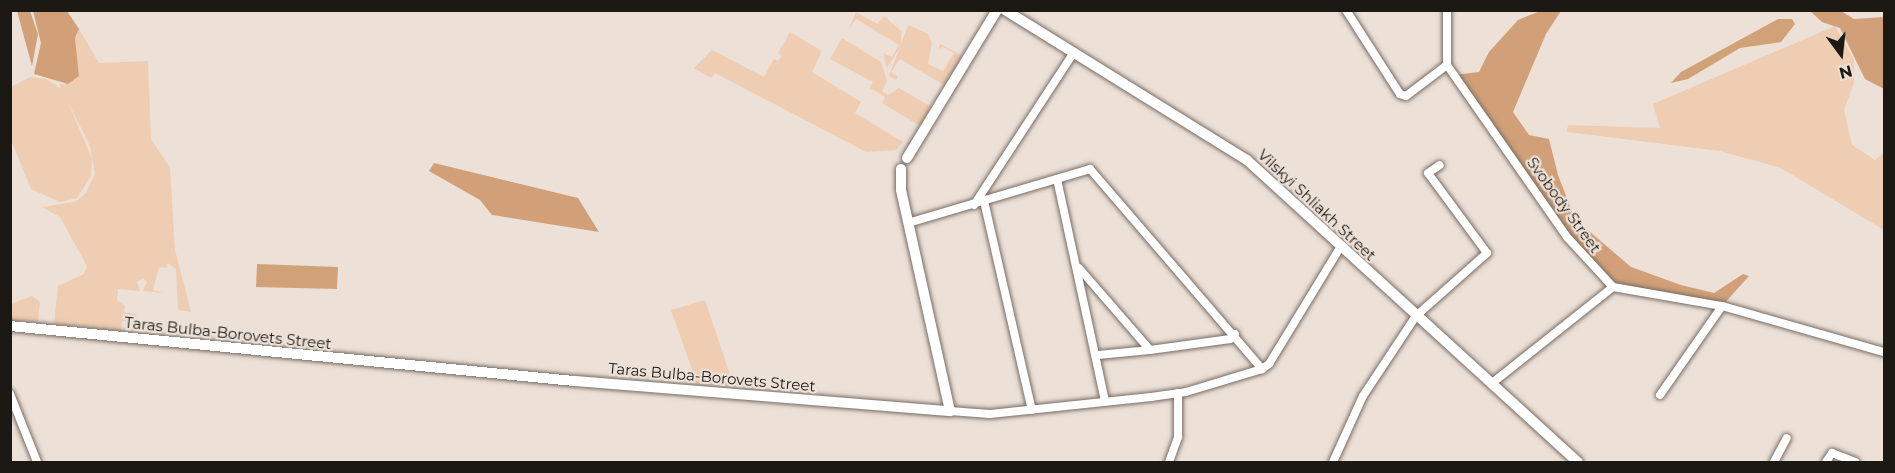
<!DOCTYPE html>
<html>
<head>
<meta charset="utf-8">
<style>
  body { margin:0 }
  #map { position:relative; width:1895px; height:473px; overflow:hidden; background:#ece0d7; font-family:Montserrat,sans-serif }
  div>[style] { position:absolute }
  [style*='--x'] { left:calc(var(--x)*1px); top:calc(var(--y)*1px); width:calc(var(--w)*1px); rotate:calc(var(--a)*1deg) }
  .green>* { inset:0; background:#eecdb2 }
  .forest>* { inset:0; background:#d1a078 }
  .water>* { inset:0; background:#d1a178 }
  .roads { filter:drop-shadow(0 0 2px #776d65) drop-shadow(0 0 2px #776d65) }
  .street>* { height:8px; margin:-4px; padding:0 4px; transform-origin:4px; border-radius:4px; background:#fff }
  .secondary>* { height:10px; margin:-5px; padding:0 5px; transform-origin:5px; border-radius:5px; background:#fff }
  span { translate:-50% -50%; white-space:nowrap; text-align:center; line-height:1.15; -webkit-text-stroke:4.5px #ece0d7; paint-order:stroke }
  .street-label { font-size:15px; color:#1c1915 }
  .frame { position:absolute; inset:0; border:12px solid #1c1915; pointer-events:none }
  .north { position:absolute; left:1811px; top:24px; width:60px; height:60px; -webkit-text-stroke:4px #ece0d7; paint-order:stroke; rotate:165deg; font-size:16px; font-weight:700; line-height:24px; text-align:center; color:#1c1915 }
  .north::after { content:''; display:block; margin:auto; width:21px; height:27px; background:#1c1915; clip-path:polygon(50% 0,100% 100%,50% 72%,0 100%) }
</style>
</head>
<body>
<div id="map">
  <div class="green">
    <div style="clip-path:polygon(856px 12px,877px 24px,884px 16px,902px 32px,900px 47px,887px 68px,883px 53px,892px 57px,899px 45px,856px 19px,849px 29px)"></div>
    <div style="clip-path:polygon(908px 25px,928px 34px,932px 43px,928px 64px,943px 71px,954px 53px,943px 47px,938px 49px,940px 44px,963px 56px,944px 85px,900px 59px,891px 72px,898px 77px,896px 80px,889px 76px)"></div>
    <div style="clip-path:polygon(1835px 26px,1854px 60px,1854px 83px,1844px 110px,1852px 145px,1875px 160px,1884px 153px,1884px 230px,1781px 168px,1720px 151px,1567px 132px,1568px 125px,1660px 128px,1653px 104px)"></div>
    <div style="clip-path:polygon(79px 29px,99px 63px,148px 61px,151px 139px,170px 168px,175px 250px,191px 312px,178px 310px,176px 269px,168px 263px,167px 268px,159px 267px,153px 290px,164px 293px,143px 291px,147px 282px,143px 278px,137px 282px,140px 291px,118px 289px,117px 300px,125px 306px,124px 312px,137px 314px,131px 322px,122px 321px,121px 331px,54px 324px,58px 286px,84px 274px,87px 266px,60px 217px,42px 207px,75px 202px,86px 193px,95px 174px,90px 146px,59px 84px,66px 84px,79px 76px,75px 38px)"></div>
    <div style="clip-path:polygon(790px 32px,822px 51px,812px 72px,861px 102px,855px 113px,903px 142px,896px 150px,866px 152px,715px 73px,711px 78px,694px 68px,712px 50px,764px 77px,774px 59px,778px 61px,782px 56px,778px 53px)"></div>
    <div style="clip-path:polygon(842px 38px,881px 62px,887px 81px,882px 91px,888px 95px,899px 88px,931px 107px,920px 126px,882px 103px,885px 97px,870px 88px,873px 82px,830px 59px)"></div>
    <div style="clip-path:polygon(30px 77px,46px 79px,63px 90px,92px 159px,91px 176px,77px 198px,60px 202px,31px 189px,11px 140px,11px 87px)"></div>
    <div style="clip-path:polygon(32px 296px,40px 302px,38px 322px,11px 320px,11px 304px)"></div>
    <div style="clip-path:polygon(705px 300px,734px 386px,697px 384px,671px 310px)"></div>
  </div>
  <div class="forest">
    <div style="clip-path:polygon(17px 11px,30px 11px,38px 34px,32px 66px)"></div>
    <div style="clip-path:polygon(33px 11px,67px 11px,79px 29px,75px 38px,79px 76px,68px 84px,34px 74px,41px 43px)"></div>
    <div style="clip-path:polygon(1540px 11px,1561px 11px,1546px 34px,1513px 112px,1529px 135px,1549px 139px,1558px 175px,1575px 219px,1631px 267px,1681px 285px,1714px 293px,1743px 274px,1749px 276px,1722px 306px,1613px 287px,1581px 255px,1454px 75px,1479px 72px,1489px 52px,1518px 20px)"></div>
    <div style="clip-path:polygon(1810px 11px,1841px 11px,1854px 19px,1884px 17px,1884px 89px,1865px 79px,1840px 28px,1822px 22px)"></div>
    <div style="clip-path:polygon(434px 163px,578px 198px,599px 232px,492px 215px,480px 200px,429px 171px)"></div>
  </div>
  <div class="water">
    <div style="clip-path:polygon(1778px 19px,1792px 19px,1795px 24px,1781px 42px,1740px 48px,1688px 79px,1671px 83px,1681px 72px)"></div>
    <div style="clip-path:polygon(257px 264px,338px 267px,337px 289px,256px 287px)"></div>
  </div>
  <div class="roads">
    <div class="street">
      <div style="--x:1346;--y:10;--w:100;--a:57.3"></div>
      <div style="--x:1400;--y:94;--w:6;--a:18"></div>
      <div style="--x:1406;--y:96;--w:51;--a:-37.1"></div>
      <div style="--x:1447;--y:10;--w:55;--a:90"></div>
      <div style="--x:1447;--y:65;--w:210;--a:55.1"></div>
      <div style="--x:1567;--y:237;--w:68;--a:47.4"></div>
      <div style="--x:1613;--y:287;--w:111;--a:9.9"></div>
      <div style="--x:1722;--y:306;--w:168;--a:15.9"></div>
      <div style="--x:1057;--y:179;--w:227;--a:77.8"></div>
      <div style="--x:984;--y:201;--w:214;--a:77.1"></div>
      <div style="--x:974;--y:205;--w:183;--a:-56.8"></div>
      <div style="--x:908;--y:223;--w:190;--a:-16.5"></div>
      <div style="--x:1090;--y:169;--w:264;--a:49.3"></div>
      <div style="--x:1079;--y:268;--w:108;--a:49.1"></div>
      <div style="--x:1150;--y:350;--w:81;--a:-7.8"></div>
      <div style="--x:1230;--y:339;--w:7;--a:-45"></div>
      <div style="--x:1098;--y:355;--w:52;--a:-5.5"></div>
      <div style="--x:1491;--y:384;--w:156;--a:-38.5"></div>
      <div style="--x:10;--y:394;--w:73;--a:68.3"></div>
      <div style="--x:1660;--y:395;--w:108;--a:-55.1"></div>
      <div style="--x:950;--y:411;--w:40;--a:4.3"></div>
      <div style="--x:990;--y:414;--w:162;--a:-6"></div>
      <div style="--x:1151;--y:397;--w:35;--a:-8"></div>
      <div style="--x:1186;--y:392;--w:79;--a:-16.8"></div>
      <div style="--x:1262;--y:369;--w:9;--a:-36"></div>
      <div style="--x:1269;--y:364;--w:138;--a:-58.6"></div>
      <div style="--x:1169;--y:462;--w:27;--a:-70"></div>
      <div style="--x:1178;--y:437;--w:44;--a:-90"></div>
      <div style="--x:1333;--y:462;--w:72;--a:-65.6"></div>
      <div style="--x:1363;--y:396;--w:96;--a:-56.5"></div>
      <div style="--x:1416;--y:316;--w:95;--a:-41.6"></div>
      <div style="--x:1487;--y:253;--w:99;--a:-126.4"></div>
      <div style="--x:1428;--y:173;--w:14;--a:-34"></div>
      <div style="--x:1774;--y:462;--w:27;--a:-62"></div>
      <div style="--x:1826;--y:462;--w:11;--a:-56"></div>
      <div style="--x:1832;--y:453;--w:25;--a:21"></div>
    </div>
    <div class="secondary">
      <div style="--x:1005;--y:10;--w:285;--a:31.8"></div>
      <div style="--x:1247;--y:160;--w:448;--a:42.4"></div>
      <div style="--x:907;--y:158;--w:173;--a:-58.7"></div>
      <div style="--x:10;--y:326;--w:567;--a:5.57"></div>
      <div style="--x:574;--y:381;--w:377;--a:4.6"></div>
      <div style="--x:950;--y:411;--w:226;--a:-102.5"></div>
      <div style="--x:901;--y:190;--w:21;--a:-90"></div>
    </div>
  </div>
  <div class="street-label">
    <span style="left:1317px;top:205px;rotate:43deg">Vilskyi Shliakh Street</span>
    <span style="left:1564px;top:205px;rotate:54deg">Svobody Street</span>
    <span style="left:228px;top:333px;rotate:6deg">Taras Bulba-Borovets Street</span>
    <span style="left:712px;top:377px;rotate:5deg">Taras Bulba-Borovets Street</span>
  </div>
  <div class="frame"></div>
  <div class="north">N</div>
</div>
</body>
</html>
